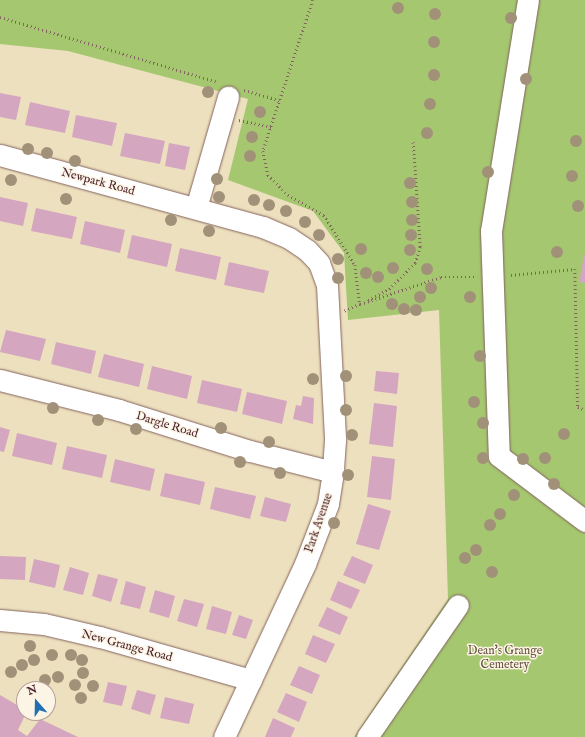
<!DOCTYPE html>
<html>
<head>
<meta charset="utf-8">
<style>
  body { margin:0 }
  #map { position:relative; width:585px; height:737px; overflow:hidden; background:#ede0be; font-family:"IM FELL English",serif }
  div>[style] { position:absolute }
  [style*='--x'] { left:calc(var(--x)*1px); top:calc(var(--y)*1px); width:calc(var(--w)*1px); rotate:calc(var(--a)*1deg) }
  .green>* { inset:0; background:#a5c770 }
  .building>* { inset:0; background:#d5a6bf }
  .path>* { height:2.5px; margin-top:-1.25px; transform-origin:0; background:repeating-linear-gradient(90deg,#83635e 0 1px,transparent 0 4px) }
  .roads { filter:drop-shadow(0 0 1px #83635e) drop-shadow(0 0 1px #83635e) }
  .minor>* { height:21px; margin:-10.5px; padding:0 10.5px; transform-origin:10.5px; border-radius:10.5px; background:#fff }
  .trees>* { width:12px; height:12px; margin:-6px; border-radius:50%; background:#a29179 }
  span { translate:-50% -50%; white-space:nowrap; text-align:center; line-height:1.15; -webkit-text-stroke:3px #fcf5e5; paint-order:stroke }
  .street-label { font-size:12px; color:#4a1f2b }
  .park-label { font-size:12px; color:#655140 }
  .north { position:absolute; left:16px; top:681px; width:40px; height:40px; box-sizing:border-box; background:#fcf5e5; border:1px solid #b59f9b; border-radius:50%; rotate:340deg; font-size:11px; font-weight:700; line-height:16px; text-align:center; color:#4a1f2b }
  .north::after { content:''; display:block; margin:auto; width:14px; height:18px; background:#1f6fb2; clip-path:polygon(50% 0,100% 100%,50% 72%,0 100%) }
</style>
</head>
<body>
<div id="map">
  <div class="green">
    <div style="clip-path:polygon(0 0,585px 0,585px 737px,354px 737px,448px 599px,439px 310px,348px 320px,344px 253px,313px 211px,228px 180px,248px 99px,68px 51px,0 44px)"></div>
  </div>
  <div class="building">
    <div style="clip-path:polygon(0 93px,21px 97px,16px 120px,0 117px)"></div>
    <div style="clip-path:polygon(30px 102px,70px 111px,65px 133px,25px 125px)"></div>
    <div style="clip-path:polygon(76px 115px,117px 123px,112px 146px,72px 137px)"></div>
    <div style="clip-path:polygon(125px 133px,165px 141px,160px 164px,120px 156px)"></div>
    <div style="clip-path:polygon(169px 143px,190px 147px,185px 170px,165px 166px)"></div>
    <div style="clip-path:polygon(0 197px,28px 203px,23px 226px,0 221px)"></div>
    <div style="clip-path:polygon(36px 208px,77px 217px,72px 239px,31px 231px)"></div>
    <div style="clip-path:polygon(85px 221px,125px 230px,120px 253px,80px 244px)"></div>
    <div style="clip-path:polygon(132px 235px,172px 244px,167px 267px,127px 258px)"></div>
    <div style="clip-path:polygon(180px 248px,221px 257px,216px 280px,175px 271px)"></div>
    <div style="clip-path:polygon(584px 255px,585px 255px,585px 283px,579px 282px)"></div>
    <div style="clip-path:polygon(229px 262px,269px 271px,264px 293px,224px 285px)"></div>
    <div style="clip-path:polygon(6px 330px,46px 339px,40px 361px,0 352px)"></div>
    <div style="clip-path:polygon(56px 342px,96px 351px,91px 374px,51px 364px)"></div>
    <div style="clip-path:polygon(104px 354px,144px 364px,139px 387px,98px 377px)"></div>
    <div style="clip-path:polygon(152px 366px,192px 376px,187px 399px,147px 389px)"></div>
    <div style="clip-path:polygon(376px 371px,399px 373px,397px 394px,374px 391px)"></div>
    <div style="clip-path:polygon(202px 380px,242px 389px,237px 412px,197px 403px)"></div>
    <div style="clip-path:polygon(247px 392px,287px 401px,282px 424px,242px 414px)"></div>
    <div style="clip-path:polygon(303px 396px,314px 398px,313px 424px,293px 419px,296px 405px,301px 406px)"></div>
    <div style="clip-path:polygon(374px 403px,397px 406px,393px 447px,369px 444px)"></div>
    <div style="clip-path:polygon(0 427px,10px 430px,4px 452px,0 451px)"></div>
    <div style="clip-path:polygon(17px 433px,57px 443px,52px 465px,12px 456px)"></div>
    <div style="clip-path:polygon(67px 446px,107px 455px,102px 478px,62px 469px)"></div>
    <div style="clip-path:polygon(372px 456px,395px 459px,391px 500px,367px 497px)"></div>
    <div style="clip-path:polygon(115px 459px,155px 469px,150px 491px,110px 482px)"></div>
    <div style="clip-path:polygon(165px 473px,205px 482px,200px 505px,160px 496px)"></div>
    <div style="clip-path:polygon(215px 487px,256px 496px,250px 519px,210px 509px)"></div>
    <div style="clip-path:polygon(265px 497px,291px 504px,286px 522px,260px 516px)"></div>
    <div style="clip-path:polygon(368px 504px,391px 511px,379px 550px,356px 544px)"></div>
    <div style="clip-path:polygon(0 556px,26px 557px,25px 580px,0 579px)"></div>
    <div style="clip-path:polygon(352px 556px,373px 565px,365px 584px,343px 575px)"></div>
    <div style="clip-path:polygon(34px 559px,60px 565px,55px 588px,29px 582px)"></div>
    <div style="clip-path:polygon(70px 567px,89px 573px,83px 595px,63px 590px)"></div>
    <div style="clip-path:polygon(98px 574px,118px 579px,111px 602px,92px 596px)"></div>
    <div style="clip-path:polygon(126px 581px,146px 587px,140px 609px,120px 604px)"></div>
    <div style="clip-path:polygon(338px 581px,360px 590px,351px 609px,330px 600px)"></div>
    <div style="clip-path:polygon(155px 590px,175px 596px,169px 618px,149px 612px)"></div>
    <div style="clip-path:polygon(184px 599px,204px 604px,197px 627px,177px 621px)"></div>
    <div style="clip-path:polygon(212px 606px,232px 612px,226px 634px,206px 629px)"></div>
    <div style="clip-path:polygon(327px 607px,348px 617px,340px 635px,318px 626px)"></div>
    <div style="clip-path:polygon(239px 615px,253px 620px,246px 639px,232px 635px)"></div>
    <div style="clip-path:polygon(313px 635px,335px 644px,326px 663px,305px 654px)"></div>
    <div style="clip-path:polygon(299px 666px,320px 675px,312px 694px,290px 685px)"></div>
    <div style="clip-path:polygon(108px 682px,127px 686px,122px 706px,103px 702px)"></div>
    <div style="clip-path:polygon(137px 690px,156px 695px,150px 715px,131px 709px)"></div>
    <div style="clip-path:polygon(286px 693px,307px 702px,299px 722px,277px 712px)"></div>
    <div style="clip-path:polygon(0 695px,24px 709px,26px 713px,18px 730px,27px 736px,40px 719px,78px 737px,0 737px)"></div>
    <div style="clip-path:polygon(165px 697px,194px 704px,189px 724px,160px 718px)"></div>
    <div style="clip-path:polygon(273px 718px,295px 728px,291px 737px,265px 737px)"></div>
  </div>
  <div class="path">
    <div style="--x:313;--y:0;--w:159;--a:108.3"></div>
    <div style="--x:263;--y:151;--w:25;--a:78"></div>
    <div style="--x:268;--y:175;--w:28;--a:45"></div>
    <div style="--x:288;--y:195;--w:41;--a:29.1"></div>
    <div style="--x:324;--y:215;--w:59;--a:58.2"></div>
    <div style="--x:355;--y:265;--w:39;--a:83"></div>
    <div style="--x:360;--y:304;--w:17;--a:155"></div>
    <div style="--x:0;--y:17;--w:227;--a:16.6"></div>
    <div style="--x:244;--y:90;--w:37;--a:16"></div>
    <div style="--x:239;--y:120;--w:33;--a:12"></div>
    <div style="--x:511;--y:275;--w:64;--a:-5.4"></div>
    <div style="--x:575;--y:269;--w:138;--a:88.8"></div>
    <div style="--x:578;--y:407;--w:8;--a:23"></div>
    <div style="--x:368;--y:300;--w:24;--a:-28"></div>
    <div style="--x:389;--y:289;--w:37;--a:-45"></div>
    <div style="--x:415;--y:263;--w:17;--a:-73"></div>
    <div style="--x:420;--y:247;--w:105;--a:-93.8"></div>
    <div style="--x:360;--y:304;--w:85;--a:-18.4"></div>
    <div style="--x:441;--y:277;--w:35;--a:0"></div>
  </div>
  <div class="roads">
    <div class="minor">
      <div style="--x:528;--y:0;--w:234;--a:99.1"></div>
      <div style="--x:491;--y:231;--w:225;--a:88"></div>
      <div style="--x:499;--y:456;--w:108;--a:37.1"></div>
      <div style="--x:0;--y:155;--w:273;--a:15.3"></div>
      <div style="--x:263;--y:227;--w:28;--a:23"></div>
      <div style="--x:289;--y:238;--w:22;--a:34"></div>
      <div style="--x:307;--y:250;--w:18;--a:47"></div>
      <div style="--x:319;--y:263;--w:23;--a:70"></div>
      <div style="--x:327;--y:285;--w:155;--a:87"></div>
      <div style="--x:335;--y:440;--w:32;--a:94"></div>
      <div style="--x:333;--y:472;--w:32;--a:99"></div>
      <div style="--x:328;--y:504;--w:64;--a:111"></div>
      <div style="--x:305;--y:564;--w:191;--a:115.1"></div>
      <div style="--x:196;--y:208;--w:116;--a:-73.9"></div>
      <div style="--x:0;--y:380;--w:123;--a:14.1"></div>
      <div style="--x:119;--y:410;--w:137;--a:17.4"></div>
      <div style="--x:250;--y:451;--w:86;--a:14.2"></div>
      <div style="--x:0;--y:620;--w:44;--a:5.2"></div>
      <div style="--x:44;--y:624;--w:57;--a:13.1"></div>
      <div style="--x:100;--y:637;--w:157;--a:15.9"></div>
      <div style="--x:367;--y:737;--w:160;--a:-55.4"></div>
    </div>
  </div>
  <div class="trees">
    <div style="left:398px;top:8px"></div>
    <div style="left:435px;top:14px"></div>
    <div style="left:511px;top:18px"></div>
    <div style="left:434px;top:42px"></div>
    <div style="left:434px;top:75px"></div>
    <div style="left:526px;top:79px"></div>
    <div style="left:208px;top:92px"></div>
    <div style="left:430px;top:104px"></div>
    <div style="left:260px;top:112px"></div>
    <div style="left:427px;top:133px"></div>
    <div style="left:252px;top:137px"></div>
    <div style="left:576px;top:141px"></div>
    <div style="left:28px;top:149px"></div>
    <div style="left:47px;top:153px"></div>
    <div style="left:250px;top:156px"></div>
    <div style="left:75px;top:161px"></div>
    <div style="left:488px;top:172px"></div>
    <div style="left:572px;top:176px"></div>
    <div style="left:217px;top:179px"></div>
    <div style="left:11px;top:180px"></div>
    <div style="left:410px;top:183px"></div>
    <div style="left:219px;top:197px"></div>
    <div style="left:66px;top:199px"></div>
    <div style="left:254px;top:200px"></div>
    <div style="left:412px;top:202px"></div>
    <div style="left:269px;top:205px"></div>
    <div style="left:578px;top:206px"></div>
    <div style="left:286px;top:211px"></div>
    <div style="left:171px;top:220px"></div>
    <div style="left:412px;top:220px"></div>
    <div style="left:305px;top:222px"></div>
    <div style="left:209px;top:231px"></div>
    <div style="left:319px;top:235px"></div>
    <div style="left:411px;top:235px"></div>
    <div style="left:361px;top:249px"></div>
    <div style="left:410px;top:250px"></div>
    <div style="left:557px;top:252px"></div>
    <div style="left:338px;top:259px"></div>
    <div style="left:393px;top:268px"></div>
    <div style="left:427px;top:269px"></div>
    <div style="left:366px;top:273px"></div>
    <div style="left:378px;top:277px"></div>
    <div style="left:338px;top:278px"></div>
    <div style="left:431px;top:288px"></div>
    <div style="left:420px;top:297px"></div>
    <div style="left:470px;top:297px"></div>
    <div style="left:392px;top:304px"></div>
    <div style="left:404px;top:309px"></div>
    <div style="left:416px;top:310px"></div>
    <div style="left:480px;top:356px"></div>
    <div style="left:346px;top:376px"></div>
    <div style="left:313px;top:379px"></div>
    <div style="left:474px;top:402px"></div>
    <div style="left:53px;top:408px"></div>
    <div style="left:346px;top:410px"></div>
    <div style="left:98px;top:420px"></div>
    <div style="left:483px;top:423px"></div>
    <div style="left:221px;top:428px"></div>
    <div style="left:136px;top:429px"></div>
    <div style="left:564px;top:434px"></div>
    <div style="left:352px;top:435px"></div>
    <div style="left:269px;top:442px"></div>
    <div style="left:483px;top:458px"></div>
    <div style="left:545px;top:458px"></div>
    <div style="left:523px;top:459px"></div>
    <div style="left:240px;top:462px"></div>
    <div style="left:280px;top:473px"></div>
    <div style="left:348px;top:475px"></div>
    <div style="left:554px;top:484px"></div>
    <div style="left:514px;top:495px"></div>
    <div style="left:500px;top:514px"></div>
    <div style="left:334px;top:523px"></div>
    <div style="left:490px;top:525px"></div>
    <div style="left:476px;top:550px"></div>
    <div style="left:465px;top:558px"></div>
    <div style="left:492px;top:572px"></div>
    <div style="left:30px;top:646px"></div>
    <div style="left:52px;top:655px"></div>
    <div style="left:71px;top:655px"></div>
    <div style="left:34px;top:660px"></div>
    <div style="left:82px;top:660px"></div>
    <div style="left:22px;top:665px"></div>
    <div style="left:11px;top:672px"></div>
    <div style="left:83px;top:673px"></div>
    <div style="left:58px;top:677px"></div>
    <div style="left:45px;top:680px"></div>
    <div style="left:75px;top:685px"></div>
    <div style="left:93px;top:686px"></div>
    <div style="left:81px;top:698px"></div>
  </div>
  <div class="street-label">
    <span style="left:98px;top:182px;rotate:15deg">Newpark Road</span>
    <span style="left:167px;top:425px;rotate:17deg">Dargle Road</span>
    <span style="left:319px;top:523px;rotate:-71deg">Park Avenue</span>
    <span style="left:127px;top:646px;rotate:15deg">New Grange Road</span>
  </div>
  <div class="park-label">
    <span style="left:505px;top:658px">Dean's Grange<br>Cemetery</span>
  </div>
  <div class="north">N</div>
</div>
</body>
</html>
